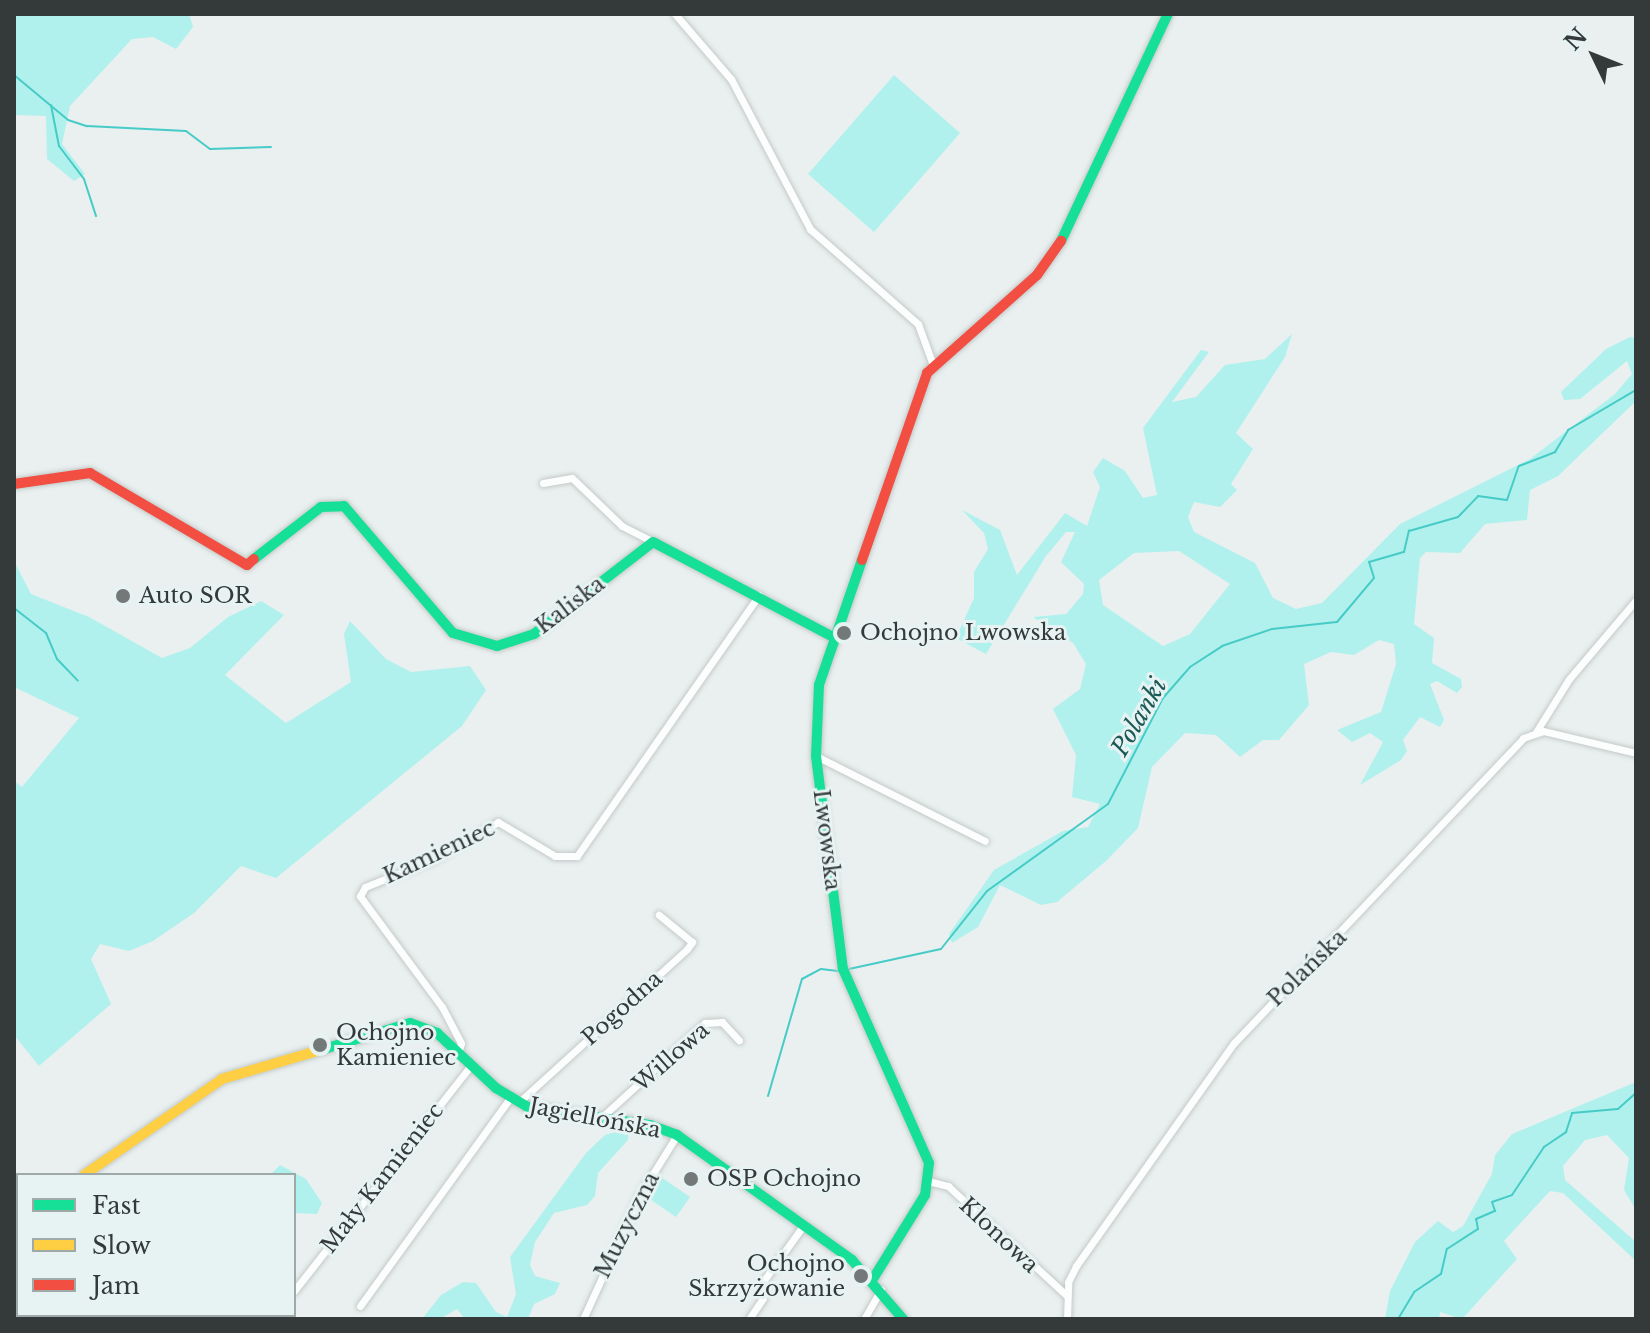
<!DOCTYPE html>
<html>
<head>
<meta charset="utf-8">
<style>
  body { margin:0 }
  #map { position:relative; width:1650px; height:1333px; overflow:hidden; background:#e9f0ef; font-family:"Libre Baskerville",serif }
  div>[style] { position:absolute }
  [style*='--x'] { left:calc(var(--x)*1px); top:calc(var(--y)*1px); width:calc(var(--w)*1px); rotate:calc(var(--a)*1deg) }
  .green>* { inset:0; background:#b0f1ed }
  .stream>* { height:2px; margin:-1px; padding:0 1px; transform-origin:1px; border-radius:1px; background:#46cbc7 }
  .roads { filter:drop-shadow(0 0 2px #c4cac9) drop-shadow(0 0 2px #c4cac9) }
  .street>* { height:7px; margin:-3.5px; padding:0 3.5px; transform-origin:3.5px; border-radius:3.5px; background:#fcfdfd }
  .fast>* { height:10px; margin:-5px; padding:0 5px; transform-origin:5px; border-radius:5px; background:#16e098 }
  .slow>* { height:10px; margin:-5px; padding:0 5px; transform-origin:5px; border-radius:5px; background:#ffcf43 }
  .jam>* { height:10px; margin:-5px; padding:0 5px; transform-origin:5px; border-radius:5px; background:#f24e42 }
  .dots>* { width:22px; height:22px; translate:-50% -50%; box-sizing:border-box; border:4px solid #e6f3f2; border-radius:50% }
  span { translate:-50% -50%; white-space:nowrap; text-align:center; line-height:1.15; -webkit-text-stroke:6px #e6f3f2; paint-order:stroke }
  .poi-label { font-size:22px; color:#343939 }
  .left { translate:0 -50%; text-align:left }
  .right { translate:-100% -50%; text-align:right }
  .street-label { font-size:22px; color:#343939 }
  .water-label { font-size:24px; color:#1c5956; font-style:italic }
  .frame { position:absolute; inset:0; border:16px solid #343939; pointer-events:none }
  .legend { position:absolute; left:16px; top:1173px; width:280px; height:144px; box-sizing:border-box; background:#e6f3f2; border:2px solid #9fa9a8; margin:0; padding:10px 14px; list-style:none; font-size:24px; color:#343939 }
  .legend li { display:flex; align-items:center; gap:16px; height:40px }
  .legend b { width:40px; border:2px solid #9fa9a8 }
  .north { position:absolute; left:1554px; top:16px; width:80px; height:80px; -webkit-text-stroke:6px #e6f3f2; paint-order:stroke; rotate:313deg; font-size:22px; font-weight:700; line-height:32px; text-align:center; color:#343939 }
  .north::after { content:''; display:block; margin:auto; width:28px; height:36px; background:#343939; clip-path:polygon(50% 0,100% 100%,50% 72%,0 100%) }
</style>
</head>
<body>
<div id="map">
  <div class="green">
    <div style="clip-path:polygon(14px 14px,189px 14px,193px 27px,176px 49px,153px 37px,132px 39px,70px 106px,62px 144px,85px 174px,74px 181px,47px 159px,46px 116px,14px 115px)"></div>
    <div style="clip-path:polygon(894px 75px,960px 133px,874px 232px,808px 174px)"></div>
    <div style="clip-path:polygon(evenodd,1292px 334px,1285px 357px,1236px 433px,1253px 449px,1231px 484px,1237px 490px,1220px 507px,1194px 502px,1188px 517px,1194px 532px,1255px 563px,1273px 598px,1296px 609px,1322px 603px,1400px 524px,1530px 459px,1615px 394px,1632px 374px,1627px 361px,1580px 399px,1564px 400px,1561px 392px,1606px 349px,1630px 337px,1636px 338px,1636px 401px,1558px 476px,1530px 490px,1527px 520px,1485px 524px,1460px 553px,1426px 552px,1420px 558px,1414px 624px,1434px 638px,1432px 663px,1461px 679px,1462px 687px,1457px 693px,1437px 681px,1430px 684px,1444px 720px,1440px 727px,1420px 717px,1403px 740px,1407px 751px,1401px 760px,1360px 785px,1383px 742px,1370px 733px,1352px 742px,1337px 730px,1381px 712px,1396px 664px,1394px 644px,1379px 640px,1354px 655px,1331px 652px,1304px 664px,1309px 705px,1279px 740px,1263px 740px,1240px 757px,1216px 735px,1185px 733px,1152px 767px,1138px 828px,1106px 861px,1057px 902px,1041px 905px,1000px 885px,978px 927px,952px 943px,949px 934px,994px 870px,1063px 831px,1088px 827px,1100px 804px,1072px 797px,1076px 755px,1053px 709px,1080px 689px,1086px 664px,1073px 643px,1033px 617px,1066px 614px,1083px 594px,1084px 584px,1061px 562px,1075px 532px,1066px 532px,1046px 556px,986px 654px,956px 638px,974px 598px,974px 572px,988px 549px,984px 533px,962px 510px,1000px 530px,1017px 575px,1065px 513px,1087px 526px,1100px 487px,1093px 472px,1103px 458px,1125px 471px,1143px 498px,1157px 495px,1143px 428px,1201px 350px,1209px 352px,1172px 402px,1196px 397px,1225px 365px,1265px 359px,1292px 334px,1179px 551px,1230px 584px,1190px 634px,1163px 646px,1103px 605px,1099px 580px,1134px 553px,1179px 551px)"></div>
    <div style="clip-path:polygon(14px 561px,31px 594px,89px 617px,162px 658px,190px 648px,228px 617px,261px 601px,284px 615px,225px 675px,286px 723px,351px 682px,344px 634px,350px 621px,386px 659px,411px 672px,470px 666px,486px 690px,462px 726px,276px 878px,241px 866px,194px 913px,153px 941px,129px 951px,100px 944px,91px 959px,111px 1004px,39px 1066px,14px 1035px,14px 781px,22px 787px,79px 718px,14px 687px)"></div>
    <div style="clip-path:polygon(1636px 1082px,1636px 1210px,1624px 1190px,1629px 1158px,1607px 1135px,1585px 1140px,1563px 1166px,1565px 1180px,1636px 1242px,1636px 1261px,1563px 1193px,1550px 1191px,1504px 1241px,1517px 1259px,1462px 1319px,1440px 1312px,1439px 1319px,1385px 1319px,1390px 1291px,1415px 1242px,1438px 1221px,1453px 1232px,1463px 1226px,1492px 1174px,1495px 1155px,1512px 1134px)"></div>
    <div style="clip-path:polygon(629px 1128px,628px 1140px,598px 1173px,595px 1196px,587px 1205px,554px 1213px,535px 1242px,530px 1265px,535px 1276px,560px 1283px,555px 1294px,534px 1304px,528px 1319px,465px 1319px,457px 1309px,440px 1319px,422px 1319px,441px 1295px,463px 1282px,476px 1283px,496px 1312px,507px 1317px,516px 1294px,510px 1257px,586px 1153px,605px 1135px)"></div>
    <div style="clip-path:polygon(280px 1165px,306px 1179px,322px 1203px,317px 1214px,294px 1213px,294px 1175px,270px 1175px)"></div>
    <div style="clip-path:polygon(658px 1175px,690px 1197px,676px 1217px,644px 1195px)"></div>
  </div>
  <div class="stream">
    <div style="--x:14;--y:75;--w:70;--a:39.8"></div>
    <div style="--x:68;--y:120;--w:20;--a:18"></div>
    <div style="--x:87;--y:126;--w:99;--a:2.9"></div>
    <div style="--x:186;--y:131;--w:30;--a:37"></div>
    <div style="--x:210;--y:149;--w:61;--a:-1.9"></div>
    <div style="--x:51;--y:105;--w:42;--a:79"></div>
    <div style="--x:59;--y:146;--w:41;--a:52.9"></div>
    <div style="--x:84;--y:179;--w:39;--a:72"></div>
    <div style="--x:14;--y:608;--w:41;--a:38"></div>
    <div style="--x:46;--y:633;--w:28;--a:67"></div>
    <div style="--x:57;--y:659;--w:30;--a:46"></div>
    <div style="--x:849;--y:969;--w:94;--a:-12.3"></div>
    <div style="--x:941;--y:949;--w:74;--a:-51.6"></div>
    <div style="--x:987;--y:891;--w:149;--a:-35.7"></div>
    <div style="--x:1108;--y:804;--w:119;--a:-62.6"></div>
    <div style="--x:1163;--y:698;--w:41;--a:-48.9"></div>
    <div style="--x:1190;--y:667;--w:38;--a:-33"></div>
    <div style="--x:1222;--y:646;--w:53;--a:-18.8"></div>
    <div style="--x:1272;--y:629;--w:65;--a:-6.1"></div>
    <div style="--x:1337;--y:622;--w:57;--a:-49.9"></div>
    <div style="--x:1374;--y:578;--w:17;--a:-107"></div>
    <div style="--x:1369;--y:562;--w:36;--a:-16"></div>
    <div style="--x:1404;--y:552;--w:22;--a:-77"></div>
    <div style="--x:1409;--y:531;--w:51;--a:-15.9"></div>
    <div style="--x:1458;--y:517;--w:29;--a:-46"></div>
    <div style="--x:1478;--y:496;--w:29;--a:8"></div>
    <div style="--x:1507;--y:500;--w:36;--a:-71"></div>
    <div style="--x:1519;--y:466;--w:39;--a:-21"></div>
    <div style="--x:1555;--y:452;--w:26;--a:-59"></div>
    <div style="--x:1568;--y:430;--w:79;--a:-30.5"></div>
    <div style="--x:768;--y:1096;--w:122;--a:-73.8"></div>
    <div style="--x:802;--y:979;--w:21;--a:-28"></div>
    <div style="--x:821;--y:969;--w:17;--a:7"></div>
    <div style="--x:1398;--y:1319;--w:31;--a:-59"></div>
    <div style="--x:1414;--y:1292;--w:32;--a:-34"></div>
    <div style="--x:1441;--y:1274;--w:26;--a:-77"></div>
    <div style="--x:1447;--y:1249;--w:37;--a:-33"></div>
    <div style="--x:1478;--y:1229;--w:10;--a:-101"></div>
    <div style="--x:1476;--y:1219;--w:21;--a:-23"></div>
    <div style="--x:1495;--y:1211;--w:9;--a:-108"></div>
    <div style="--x:1492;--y:1202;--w:21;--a:-19"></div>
    <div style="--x:1512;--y:1195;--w:58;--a:-56.3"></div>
    <div style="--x:1544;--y:1147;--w:27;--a:-34"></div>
    <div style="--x:1566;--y:1132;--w:20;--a:-72"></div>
    <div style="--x:1572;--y:1113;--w:46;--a:-5"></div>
    <div style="--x:1618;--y:1109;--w:24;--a:-42"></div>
  </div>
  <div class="roads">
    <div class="street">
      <div style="--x:675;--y:14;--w:86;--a:49.3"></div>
      <div style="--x:731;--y:79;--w:170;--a:62.2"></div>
      <div style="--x:810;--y:229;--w:144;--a:41.3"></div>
      <div style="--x:918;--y:324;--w:44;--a:69.9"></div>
      <div style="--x:543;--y:483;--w:29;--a:-10"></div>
      <div style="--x:572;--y:478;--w:69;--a:43.8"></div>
      <div style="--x:622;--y:526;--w:35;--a:27"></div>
      <div style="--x:1536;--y:732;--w:62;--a:-58.1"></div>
      <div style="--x:1569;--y:679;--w:104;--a:-49.7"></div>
      <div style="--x:816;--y:756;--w:189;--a:26.7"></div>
      <div style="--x:458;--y:1053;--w:10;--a:-73"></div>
      <div style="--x:461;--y:1043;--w:41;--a:-117.8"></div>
      <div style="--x:442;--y:1007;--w:138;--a:-126.5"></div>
      <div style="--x:360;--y:896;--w:10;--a:-61"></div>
      <div style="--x:365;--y:887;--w:74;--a:-22.1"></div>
      <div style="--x:434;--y:859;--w:74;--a:-30"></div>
      <div style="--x:498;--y:822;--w:66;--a:30.8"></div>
      <div style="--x:555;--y:856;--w:22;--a:0"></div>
      <div style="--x:577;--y:856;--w:318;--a:-55.1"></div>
      <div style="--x:519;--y:1102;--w:227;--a:-42.3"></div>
      <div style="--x:687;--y:949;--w:9;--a:-54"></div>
      <div style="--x:692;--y:942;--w:43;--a:-140.7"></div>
      <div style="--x:603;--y:1116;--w:138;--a:-42.4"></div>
      <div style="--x:705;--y:1023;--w:17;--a:-3"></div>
      <div style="--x:722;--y:1022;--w:25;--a:47"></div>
      <div style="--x:928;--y:1181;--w:21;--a:14"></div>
      <div style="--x:948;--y:1186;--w:162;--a:42.7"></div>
      <div style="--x:14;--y:1205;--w:4;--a:-14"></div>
      <div style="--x:294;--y:1291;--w:287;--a:-51.9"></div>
      <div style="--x:360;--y:1306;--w:256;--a:-54.2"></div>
      <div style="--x:583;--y:1319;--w:135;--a:-65.5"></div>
      <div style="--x:639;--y:1196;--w:72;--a:-58.1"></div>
      <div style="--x:749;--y:1319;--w:25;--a:-56"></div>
      <div style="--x:763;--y:1298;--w:15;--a:-94"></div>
      <div style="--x:762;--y:1283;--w:70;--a:-54.3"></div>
      <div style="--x:864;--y:1319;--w:34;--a:-60"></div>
      <div style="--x:1067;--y:1319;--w:37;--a:-88"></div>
      <div style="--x:1068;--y:1282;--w:18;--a:-63"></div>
      <div style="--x:1076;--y:1266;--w:273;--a:-54.7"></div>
      <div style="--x:1234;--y:1043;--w:420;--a:-46.5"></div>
      <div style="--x:1523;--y:738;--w:21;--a:-19"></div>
      <div style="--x:1543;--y:731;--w:96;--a:13.3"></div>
    </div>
    <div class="fast">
      <div style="--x:1061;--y:241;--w:251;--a:-64.8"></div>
      <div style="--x:254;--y:559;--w:85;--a:-37.8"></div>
      <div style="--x:321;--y:507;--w:23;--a:-2"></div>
      <div style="--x:344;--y:506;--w:167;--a:49.4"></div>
      <div style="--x:453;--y:633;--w:46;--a:16.5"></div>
      <div style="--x:497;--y:646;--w:39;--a:-18"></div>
      <div style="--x:534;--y:634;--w:150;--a:-37.7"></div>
      <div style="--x:653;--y:542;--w:206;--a:27.8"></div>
      <div style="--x:862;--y:560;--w:132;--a:109"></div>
      <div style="--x:819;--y:685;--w:71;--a:92.4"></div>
      <div style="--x:816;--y:756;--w:215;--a:82.8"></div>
      <div style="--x:843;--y:969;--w:212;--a:66.1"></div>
      <div style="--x:929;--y:1163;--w:32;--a:97"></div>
      <div style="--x:925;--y:1195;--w:99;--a:121.8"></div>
      <div style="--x:324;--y:1049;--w:90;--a:-16.8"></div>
      <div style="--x:410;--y:1023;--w:29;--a:20"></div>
      <div style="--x:437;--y:1033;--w:81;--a:43"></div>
      <div style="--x:496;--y:1088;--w:37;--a:31"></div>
      <div style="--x:528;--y:1107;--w:123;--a:8.4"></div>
      <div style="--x:650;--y:1125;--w:29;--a:20"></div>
      <div style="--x:677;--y:1135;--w:215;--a:35.5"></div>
      <div style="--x:852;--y:1260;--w:78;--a:49.2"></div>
    </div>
    <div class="slow">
      <div style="--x:84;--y:1175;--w:168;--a:-34.8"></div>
      <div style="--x:222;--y:1079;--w:106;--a:-16.4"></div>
    </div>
    <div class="jam">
      <div style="--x:14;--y:484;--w:77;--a:-8.2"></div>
      <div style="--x:90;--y:473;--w:182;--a:30.4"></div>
      <div style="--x:247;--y:565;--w:9;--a:-41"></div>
      <div style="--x:862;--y:560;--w:198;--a:-70.8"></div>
      <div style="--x:927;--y:373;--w:147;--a:-41.7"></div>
      <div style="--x:1037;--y:275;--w:42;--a:-54.8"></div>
    </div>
  </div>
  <div class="dots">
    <div style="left:123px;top:596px;background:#737979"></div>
    <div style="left:844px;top:633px;background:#737979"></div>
    <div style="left:320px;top:1045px;background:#737979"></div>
    <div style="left:691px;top:1179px;background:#737979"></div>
    <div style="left:861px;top:1276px;background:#737979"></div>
  </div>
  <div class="poi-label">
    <span class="left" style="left:139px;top:596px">Auto SOR</span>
    <span class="left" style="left:860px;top:633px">Ochojno Lwowska</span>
    <span class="left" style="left:336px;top:1045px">Ochojno<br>Kamieniec</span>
    <span class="left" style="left:707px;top:1179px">OSP Ochojno</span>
    <span class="right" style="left:845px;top:1276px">Ochojno<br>Skrzyżowanie</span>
  </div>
  <div class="street-label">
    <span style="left:570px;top:605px;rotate:-37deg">Kaliska</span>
    <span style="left:827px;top:840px;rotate:83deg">Lwowska</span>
    <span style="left:439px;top:852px;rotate:-25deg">Kamieniec</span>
    <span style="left:1307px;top:968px;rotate:-44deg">Polańska</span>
    <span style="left:622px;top:1008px;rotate:-42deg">Pogodna</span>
    <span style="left:671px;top:1057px;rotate:-41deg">Willowa</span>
    <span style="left:595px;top:1118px;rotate:11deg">Jagiellońska</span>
    <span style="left:382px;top:1178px;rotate:-52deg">Mały Kamieniec</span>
    <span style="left:627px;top:1225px;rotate:-63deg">Muzyczna</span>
    <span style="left:999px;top:1235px;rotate:43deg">Klonowa</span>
  </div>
  <div class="water-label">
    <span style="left:1139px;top:717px;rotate:-60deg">Polanki</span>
  </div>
  <div class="frame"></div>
  <ul class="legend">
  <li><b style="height:10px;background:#16e098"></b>Fast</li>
  <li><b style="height:10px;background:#ffcf43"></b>Slow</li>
  <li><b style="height:10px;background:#f24e42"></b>Jam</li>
  </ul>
  <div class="north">N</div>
</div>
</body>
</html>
